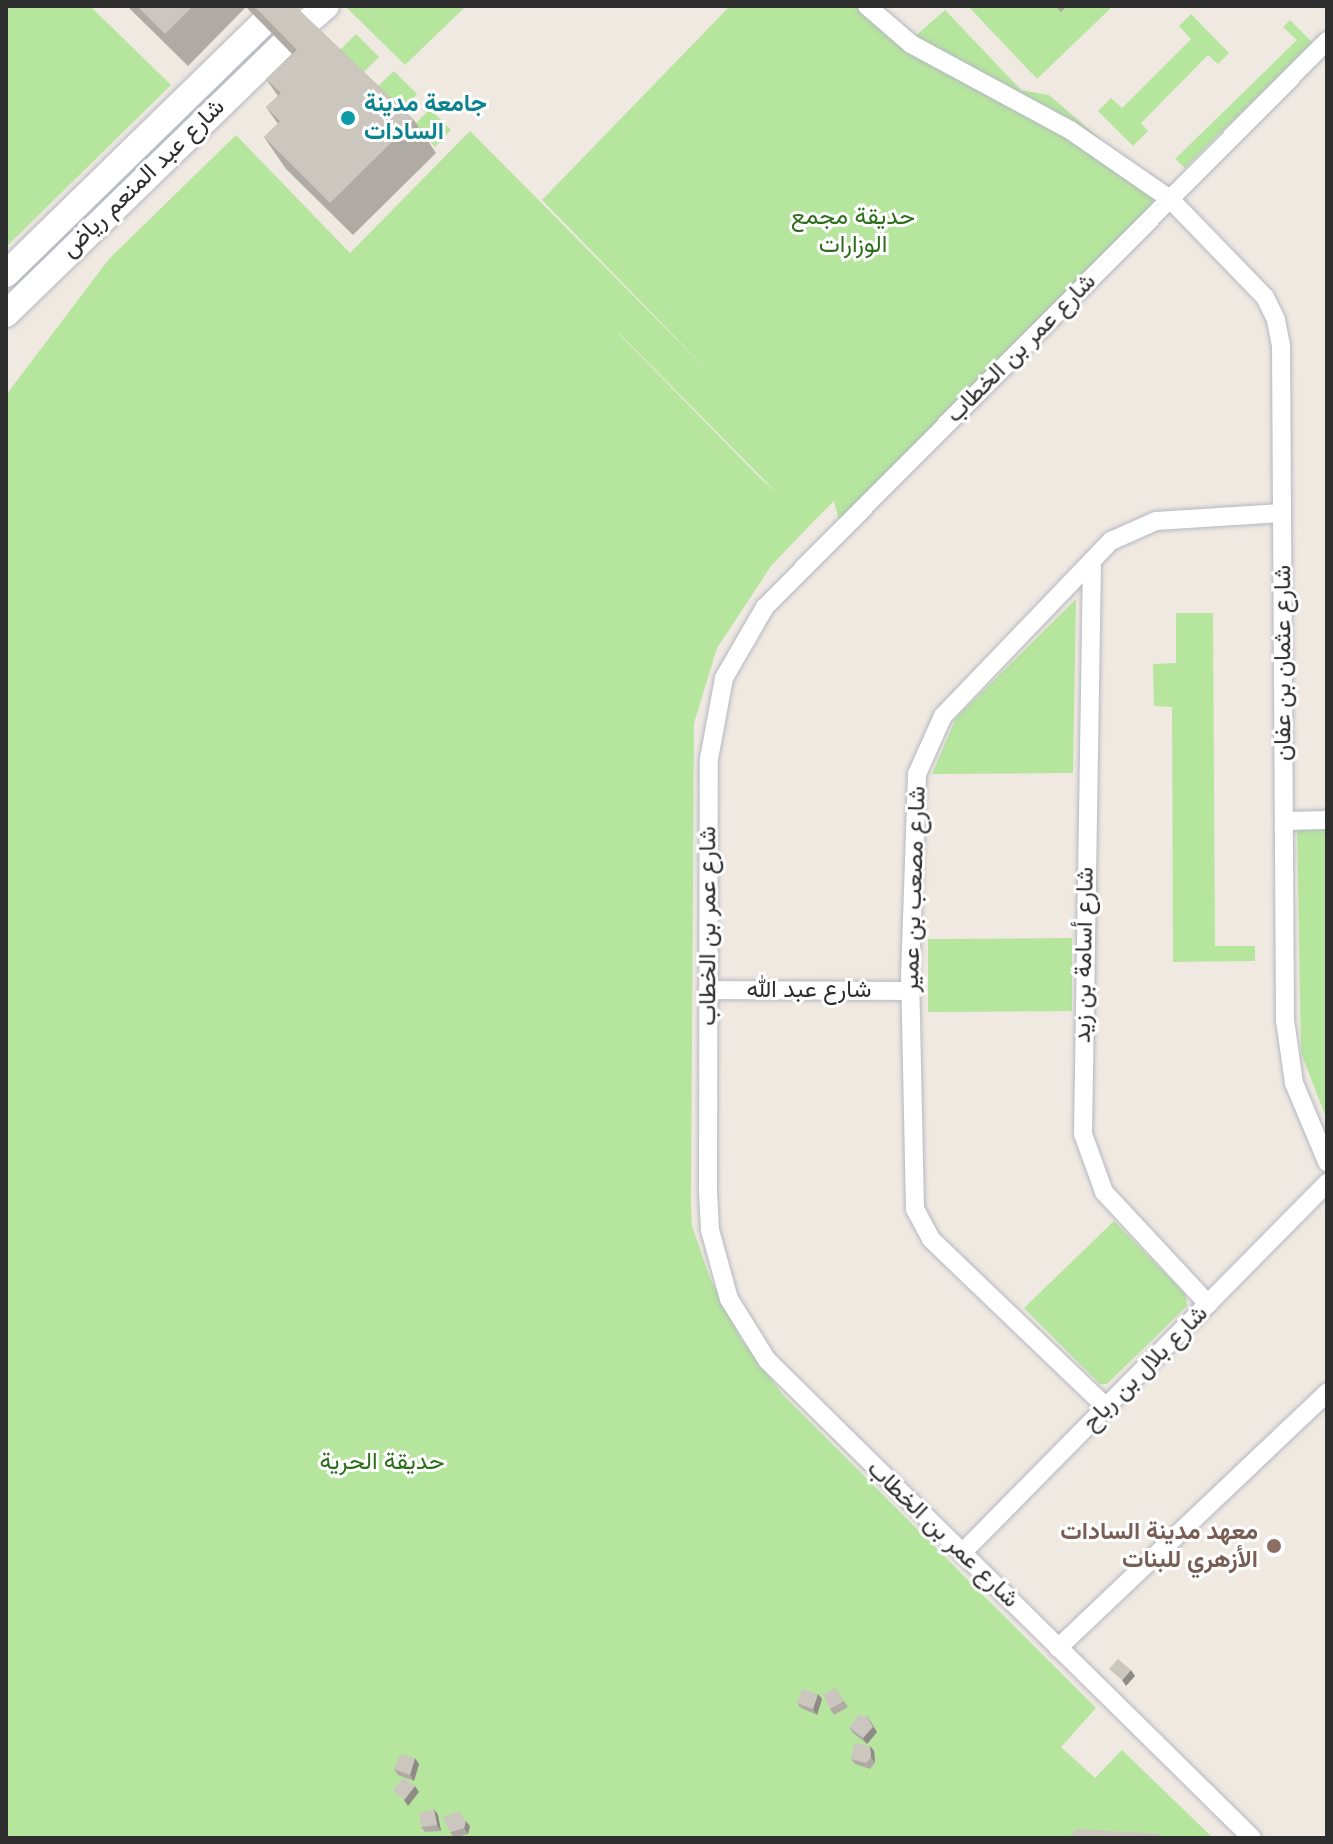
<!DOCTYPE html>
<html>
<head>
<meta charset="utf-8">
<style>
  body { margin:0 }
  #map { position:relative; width:1333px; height:1844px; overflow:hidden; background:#efe9e1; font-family:"Fira Sans",Vazirmatn,sans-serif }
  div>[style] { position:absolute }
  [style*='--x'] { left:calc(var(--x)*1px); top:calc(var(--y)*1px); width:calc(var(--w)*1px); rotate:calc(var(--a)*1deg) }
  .green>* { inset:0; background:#b6e59e }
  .roads { filter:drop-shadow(0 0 2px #b4b7c1) drop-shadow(0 0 2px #b4b7c1) }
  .street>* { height:18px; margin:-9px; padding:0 9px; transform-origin:9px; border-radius:9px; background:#fff }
  .secondary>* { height:26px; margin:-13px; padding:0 13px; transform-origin:13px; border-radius:13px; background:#fff }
  .wall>* { inset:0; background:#afaba4 }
  .shaded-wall>* { inset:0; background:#8e8b86 }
  .building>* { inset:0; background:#cbc7bf }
  .dots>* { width:22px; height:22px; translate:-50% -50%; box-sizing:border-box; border:4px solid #fff; border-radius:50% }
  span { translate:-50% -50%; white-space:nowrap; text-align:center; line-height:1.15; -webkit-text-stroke:6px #fff; paint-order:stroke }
  .culture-label { font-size:24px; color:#0d838f; font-weight:700 }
  .left { translate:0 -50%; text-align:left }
  .street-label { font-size:24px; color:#2e2e2e }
  .park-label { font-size:24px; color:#2c6e1b }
  .education-label { font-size:24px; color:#785e54; font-weight:700 }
  .right { translate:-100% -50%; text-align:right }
  .frame { position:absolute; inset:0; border:8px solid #2e2e2e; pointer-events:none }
</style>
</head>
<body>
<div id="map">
  <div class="green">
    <div style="clip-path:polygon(6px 6px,90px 6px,171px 85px,6px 247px)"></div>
    <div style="clip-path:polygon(345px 6px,466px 6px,405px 65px)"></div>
    <div style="clip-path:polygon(evenodd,730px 6px,882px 6px,913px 38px,945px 10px,1021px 90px,1049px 95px,1170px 199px,841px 529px,834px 501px,810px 525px,771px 566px,717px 648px,694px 723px,691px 1203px,692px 1226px,710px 1278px,741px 1339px,783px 1395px,1096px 1708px,1061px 1747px,1095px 1778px,1122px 1750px,1213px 1838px,6px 1838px,6px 395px,109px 259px,236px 135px,350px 253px,470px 131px,720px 383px,542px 200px,730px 6px,619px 334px,620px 334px,779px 495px,758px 476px,619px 334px)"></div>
    <div style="clip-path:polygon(968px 6px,1055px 6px,1061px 11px,1067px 6px,1113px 6px,1037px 79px)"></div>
    <div style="clip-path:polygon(1191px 14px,1229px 53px,1218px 64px,1208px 55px,1141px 123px,1148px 131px,1133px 146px,1098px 111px,1111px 98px,1122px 108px,1191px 39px,1179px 26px)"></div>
    <div style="clip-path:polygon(1290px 20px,1312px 42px,1185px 168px,1175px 159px,1297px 40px,1283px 27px)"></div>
    <div style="clip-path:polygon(356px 34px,379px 57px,362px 74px,339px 51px)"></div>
    <div style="clip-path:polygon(394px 71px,417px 94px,400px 112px,376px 88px)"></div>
    <div style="clip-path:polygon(430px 109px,451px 130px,435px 147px,414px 125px)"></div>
    <div style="clip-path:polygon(1076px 599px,1073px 773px,932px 774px,956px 718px)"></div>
    <div style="clip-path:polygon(1176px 613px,1213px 613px,1215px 946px,1255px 946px,1255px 961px,1173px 962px,1172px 707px,1154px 706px,1153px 664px,1176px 663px)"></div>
    <div style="clip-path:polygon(1327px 823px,1327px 1120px,1301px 1053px,1297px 825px)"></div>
    <div style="clip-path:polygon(1072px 938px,1072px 1011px,928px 1012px,928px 939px)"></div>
    <div style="clip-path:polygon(1114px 1221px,1186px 1295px,1187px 1306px,1107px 1384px,1100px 1384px,1024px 1308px)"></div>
  </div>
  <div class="roads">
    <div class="street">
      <div style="--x:867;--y:6;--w:58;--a:40.8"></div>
      <div style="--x:911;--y:44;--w:181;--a:28.4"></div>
      <div style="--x:1070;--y:130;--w:121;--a:34.6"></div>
      <div style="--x:1170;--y:199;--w:136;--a:45.9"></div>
      <div style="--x:1265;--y:297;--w:25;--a:64"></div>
      <div style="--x:1276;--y:320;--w:25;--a:79"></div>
      <div style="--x:1281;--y:345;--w:675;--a:89.66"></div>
      <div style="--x:1285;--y:1020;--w:64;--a:81.9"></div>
      <div style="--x:1294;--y:1083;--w:86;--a:67.3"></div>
      <div style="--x:1092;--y:561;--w:573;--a:90.9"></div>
      <div style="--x:1083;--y:1134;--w:62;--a:70.1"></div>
      <div style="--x:1104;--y:1192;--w:153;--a:47.1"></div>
      <div style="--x:1284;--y:821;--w:43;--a:-1.3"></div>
      <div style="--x:708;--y:990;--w:202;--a:0.3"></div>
      <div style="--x:1106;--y:1407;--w:243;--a:-136.2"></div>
      <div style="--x:931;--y:1239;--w:34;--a:-118"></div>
      <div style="--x:915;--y:1209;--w:233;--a:-91.2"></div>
      <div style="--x:910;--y:976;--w:202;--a:-88"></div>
      <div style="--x:917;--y:774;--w:64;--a:-65.9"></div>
      <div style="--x:943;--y:716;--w:243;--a:-46.2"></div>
      <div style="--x:1111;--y:541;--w:49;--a:-24"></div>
      <div style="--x:1156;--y:521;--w:126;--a:-3.6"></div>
      <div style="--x:962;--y:1553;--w:520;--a:-45.39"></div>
      <div style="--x:1058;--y:1648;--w:371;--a:-43.5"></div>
      <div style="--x:1252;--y:1838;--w:681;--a:-135.42"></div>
      <div style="--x:767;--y:1360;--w:72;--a:-121.9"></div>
      <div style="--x:729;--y:1299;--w:72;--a:-105.4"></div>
      <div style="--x:710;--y:1230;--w:37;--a:-93"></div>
      <div style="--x:708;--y:1193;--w:434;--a:-89.9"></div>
      <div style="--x:709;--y:759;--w:82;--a:-79.5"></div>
      <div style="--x:724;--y:678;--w:82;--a:-60"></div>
      <div style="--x:765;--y:607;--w:798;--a:-45.2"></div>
    </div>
    <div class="secondary">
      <div style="--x:304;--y:25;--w:29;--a:-41"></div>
      <div style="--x:6;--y:274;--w:358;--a:-44.3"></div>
      <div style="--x:6;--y:314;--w:386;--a:-44.2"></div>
    </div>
  </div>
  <div class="wall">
    <div style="clip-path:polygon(127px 6px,295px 6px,414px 120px,436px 153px,353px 235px,286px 169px,264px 137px,278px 124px,266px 107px,278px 96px,266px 79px,292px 54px,246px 7px,188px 66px)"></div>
    <div style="clip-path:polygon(1055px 6px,1067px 6px,1061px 12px)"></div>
    <div style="clip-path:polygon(835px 1688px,848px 1707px,834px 1715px,830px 1709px)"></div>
    <div style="clip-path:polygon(818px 1694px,822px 1699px,817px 1715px,801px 1708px,797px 1703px)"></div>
    <div style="clip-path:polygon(867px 1716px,877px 1732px,867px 1744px,853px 1733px,849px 1727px)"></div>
    <div style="clip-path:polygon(870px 1746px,874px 1751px,875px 1763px,870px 1769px,855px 1764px,851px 1759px)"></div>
    <div style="clip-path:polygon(419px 1764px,414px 1781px,398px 1775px,394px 1769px)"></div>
    <div style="clip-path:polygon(434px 1809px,438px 1815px,441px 1831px,425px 1832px,421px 1827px)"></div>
    <div style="clip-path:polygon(470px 1826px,468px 1834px,454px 1838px,450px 1832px)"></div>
  </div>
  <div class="shaded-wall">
    <div style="clip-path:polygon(1131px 1670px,1135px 1676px,1126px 1686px,1122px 1680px)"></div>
    <div style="clip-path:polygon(818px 1694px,822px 1699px,817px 1715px,813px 1709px)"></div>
    <div style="clip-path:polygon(867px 1716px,877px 1732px,867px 1744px,863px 1738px)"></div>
    <div style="clip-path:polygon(870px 1746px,874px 1751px,875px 1763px,871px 1757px)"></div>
    <div style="clip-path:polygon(415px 1758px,419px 1764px,414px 1781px,410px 1775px)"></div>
    <div style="clip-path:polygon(415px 1786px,419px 1792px,408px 1806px,404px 1800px)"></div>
    <div style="clip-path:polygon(434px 1809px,438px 1815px,441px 1831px,437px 1825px)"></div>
    <div style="clip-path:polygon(466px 1821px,470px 1826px,468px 1834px,464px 1828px)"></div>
  </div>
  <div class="building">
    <div style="clip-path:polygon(137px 6px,193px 6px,165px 34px)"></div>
    <div style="clip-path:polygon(254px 6px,295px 6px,414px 120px,330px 203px,264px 137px,280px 121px,266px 107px,281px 93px,266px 79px,297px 50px)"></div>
    <div style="clip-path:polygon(1118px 1659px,1131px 1670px,1122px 1680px,1109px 1669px)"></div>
    <div style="clip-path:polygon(835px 1688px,844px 1701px,830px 1709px,823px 1694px)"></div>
    <div style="clip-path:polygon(802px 1689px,818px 1694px,813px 1709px,797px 1703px)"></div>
    <div style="clip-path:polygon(859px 1715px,867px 1716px,873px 1727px,863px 1738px,849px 1727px)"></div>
    <div style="clip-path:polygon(854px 1743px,870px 1746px,871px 1757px,866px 1763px,851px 1759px)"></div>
    <div style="clip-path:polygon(400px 1754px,415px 1758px,410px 1775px,394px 1769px)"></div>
    <div style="clip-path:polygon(403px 1778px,415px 1786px,404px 1800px,393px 1790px)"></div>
    <div style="clip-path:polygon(434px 1809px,437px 1825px,421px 1827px,419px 1813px)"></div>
    <div style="clip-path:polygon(459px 1811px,466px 1821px,464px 1828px,450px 1832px,443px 1817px)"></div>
    <div style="clip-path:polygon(1076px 1829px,1161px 1834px,1161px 1838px,1068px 1838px)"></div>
  </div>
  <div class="dots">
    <div style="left:348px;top:118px;background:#0f9aa8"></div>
    <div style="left:1274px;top:1546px;background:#8d6e63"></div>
  </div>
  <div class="culture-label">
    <span class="left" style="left:364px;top:118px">جامعة مدينة<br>السادات</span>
  </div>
  <div class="street-label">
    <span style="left:143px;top:178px;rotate:-44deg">شارع عبد المنعم رياض</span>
    <span style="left:1021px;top:348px;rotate:-45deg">شارع عمر بن الخطاب</span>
    <span style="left:1283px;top:663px;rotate:-90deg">شارع عثمان بن عفان</span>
    <span style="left:914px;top:889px;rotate:-88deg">شارع مصعب بن عمير</span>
    <span style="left:708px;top:926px;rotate:-90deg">شارع عمر بن الخطاب</span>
    <span style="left:1084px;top:955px;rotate:-89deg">شارع أسامة بن زيد</span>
    <span style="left:809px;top:990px">شارع عبد الله</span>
    <span style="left:1145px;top:1368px;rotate:-45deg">شارع بلال بن رباح</span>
    <span style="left:943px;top:1534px;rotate:44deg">شارع عمر بن الخطاب</span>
  </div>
  <div class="park-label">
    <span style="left:853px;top:231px">حديقة مجمع<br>الوزارات</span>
    <span style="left:382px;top:1462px">حديقة الحرية</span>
  </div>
  <div class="education-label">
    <span class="right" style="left:1258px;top:1546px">معهد مدينة السادات<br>الأزهري للبنات</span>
  </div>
  <div class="frame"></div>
</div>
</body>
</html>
